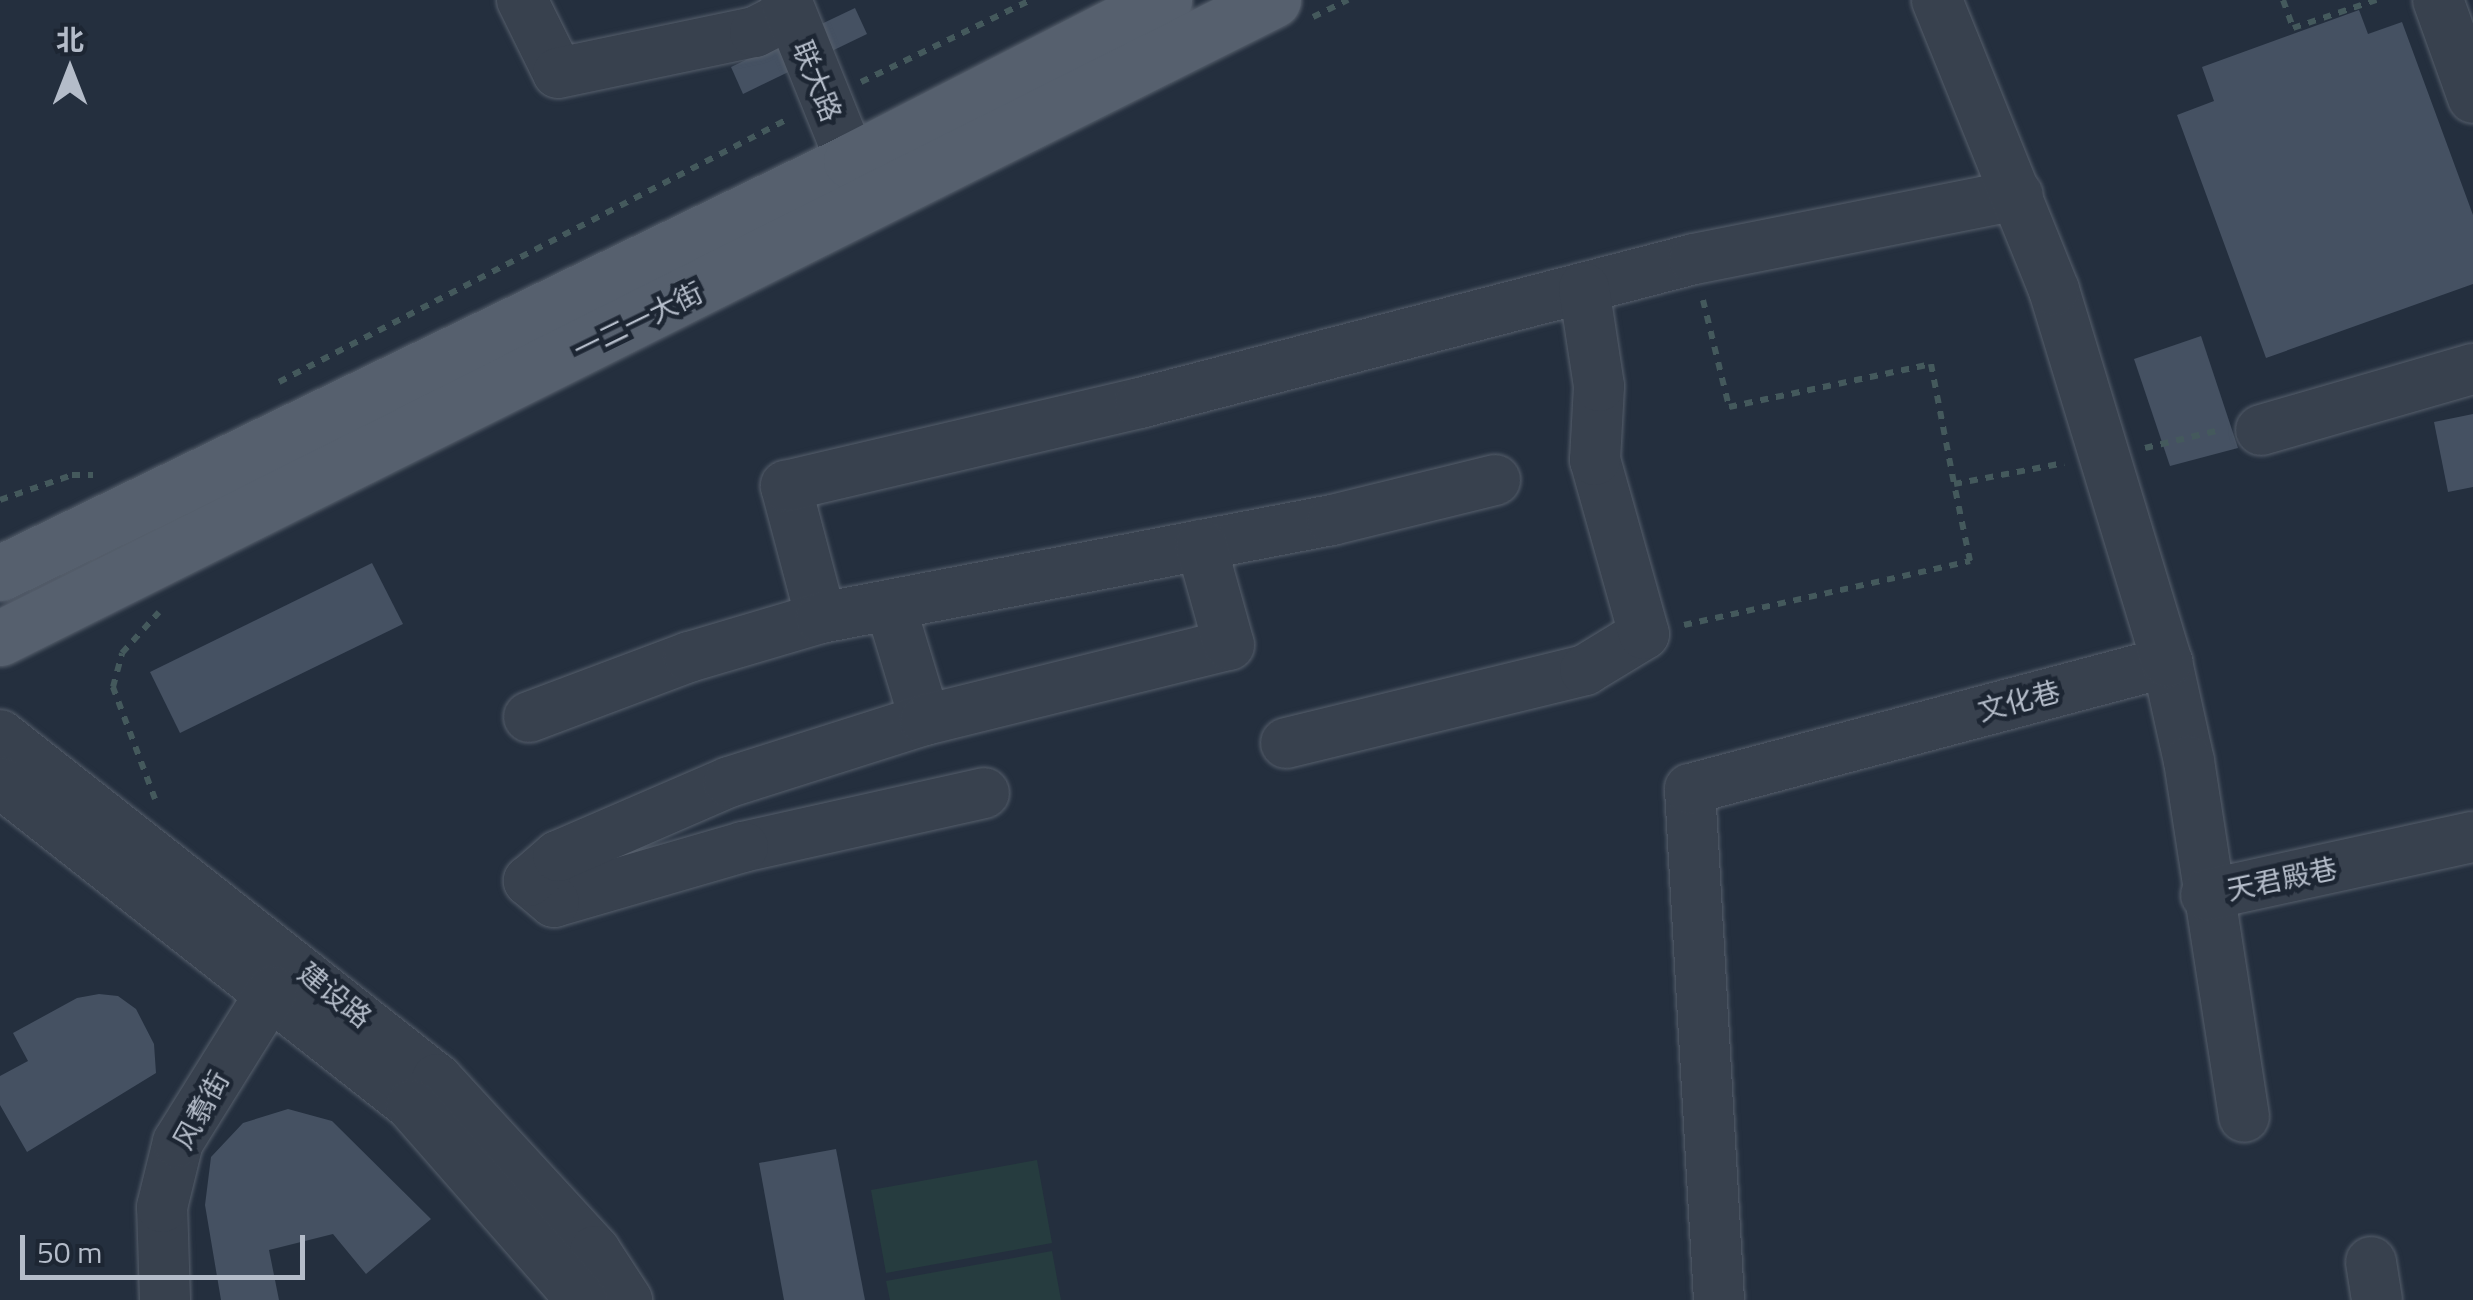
<!DOCTYPE html>
<html>
<head>
<meta charset="utf-8">
<style>
  body { margin:0 }
  #map { position:relative; width:2473px; height:1300px; overflow:hidden; background:#242f3e; font-family:"Titillium Web","Noto Sans SC",sans-serif }
  div>[style] { position:absolute }
  [style*='--x'] { left:calc(var(--x)*1px); top:calc(var(--y)*1px); width:calc(var(--w)*1px); rotate:calc(var(--a)*1deg) }
  .green>* { inset:0; background:#263c3f }
  .building>* { inset:0; background:#455162 }
  .path>* { height:6px; margin-top:-3px; transform-origin:0; background:repeating-linear-gradient(90deg,#44595c 0 8px,transparent 0 16px) }
  .roads { filter:drop-shadow(0 0 2px #565f6c) drop-shadow(0 0 2px #565f6c) }
  .minor>* { height:50px; margin:-25px; padding:0 25px; transform-origin:25px; border-radius:25px; background:#38414e }
  .major>* { height:55px; margin:-27.5px; padding:0 27.5px; transform-origin:27.5px; border-radius:27.5px; background:#56606e }
  span { translate:-50% -50%; white-space:nowrap; text-align:center; line-height:1.15; -webkit-text-stroke:9px #1d2633; paint-order:stroke }
  .street-label { font-size:28px; color:#b4bcc9 }
  .north { position:absolute; left:20px; top:20px; width:100px; height:100px; -webkit-text-stroke:8px #1d2633; paint-order:stroke; rotate:0deg; font-size:28px; font-weight:700; line-height:40px; text-align:center; color:#b4bcc9 }
  .north::after { content:''; display:block; margin:auto; width:35px; height:45px; background:#b4bcc9; clip-path:polygon(50% 0,100% 100%,50% 72%,0 100%) }
  .scale { position:absolute; left:20px; top:1235px; width:285px; height:45px; box-sizing:border-box; border:5px solid #b4bcc9; border-top:0; padding-left:12px; font-size:30px; line-height:35px; white-space:nowrap; color:#b4bcc9; -webkit-text-stroke:8px #1d2633; paint-order:stroke }
</style>
</head>
<body>
<div id="map">
  <div class="green">
    <div style="clip-path:polygon(1037px 1160px,1052px 1243px,886px 1273px,871px 1190px)"></div>
    <div style="clip-path:polygon(1052px 1251px,1061px 1300px,890px 1300px,886px 1281px)"></div>
  </div>
  <div class="building">
    <div style="clip-path:polygon(855px 8px,867px 34px,743px 94px,731px 67px)"></div>
    <div style="clip-path:polygon(2359px 10px,2368px 34px,2402px 22px,2473px 215px,2473px 284px,2266px 358px,2177px 115px,2214px 101px,2202px 67px)"></div>
    <div style="clip-path:polygon(2201px 336px,2238px 448px,2170px 466px,2134px 359px)"></div>
    <div style="clip-path:polygon(2473px 414px,2473px 487px,2448px 492px,2434px 422px)"></div>
    <div style="clip-path:polygon(372px 563px,403px 624px,180px 733px,150px 672px)"></div>
    <div style="clip-path:polygon(99px 994px,118px 996px,136px 1009px,154px 1044px,156px 1073px,27px 1152px,0 1105px,0 1076px,28px 1061px,13px 1033px,77px 998px)"></div>
    <div style="clip-path:polygon(288px 1109px,332px 1121px,431px 1219px,366px 1274px,333px 1234px,269px 1250px,279px 1300px,221px 1300px,205px 1205px,211px 1157px,243px 1123px)"></div>
    <div style="clip-path:polygon(836px 1149px,865px 1300px,784px 1300px,759px 1163px)"></div>
  </div>
  <div class="path">
    <div style="--x:2283;--y:0;--w:30;--a:70"></div>
    <div style="--x:2293;--y:28;--w:88;--a:-18.6"></div>
    <div style="--x:1313;--y:17;--w:39;--a:-26"></div>
    <div style="--x:861;--y:82;--w:189;--a:-25.8"></div>
    <div style="--x:1703;--y:300;--w:110;--a:76.3"></div>
    <div style="--x:1729;--y:407;--w:207;--a:-12"></div>
    <div style="--x:1931;--y:364;--w:122;--a:79.1"></div>
    <div style="--x:279;--y:382;--w:573;--a:-27.33"></div>
    <div style="--x:2145;--y:448;--w:77;--a:-13.5"></div>
    <div style="--x:0;--y:500;--w:76;--a:-19.1"></div>
    <div style="--x:72;--y:475;--w:21;--a:0"></div>
    <div style="--x:1684;--y:625;--w:293;--a:-12.6"></div>
    <div style="--x:1970;--y:561;--w:79;--a:-101.7"></div>
    <div style="--x:1954;--y:484;--w:112;--a:-10.8"></div>
    <div style="--x:155;--y:799;--w:120;--a:-110.6"></div>
    <div style="--x:113;--y:687;--w:35;--a:-75"></div>
    <div style="--x:122;--y:653;--w:55;--a:-47.9"></div>
  </div>
  <div class="roads">
    <div class="minor">
      <div style="--x:522;--y:0;--w:81;--a:63.7"></div>
      <div style="--x:558;--y:73;--w:201;--a:-11.8"></div>
      <div style="--x:755;--y:32;--w:39;--a:-27"></div>
      <div style="--x:786;--y:0;--w:174;--a:68"></div>
      <div style="--x:2438;--y:0;--w:104;--a:70.3"></div>
      <div style="--x:2261;--y:430;--w:221;--a:-16.1"></div>
      <div style="--x:890;--y:605;--w:120;--a:73.1"></div>
      <div style="--x:821;--y:618;--w:137;--a:-104.9"></div>
      <div style="--x:786;--y:486;--w:364;--a:-13.2"></div>
      <div style="--x:1140;--y:403;--w:572;--a:-14.57"></div>
      <div style="--x:1694;--y:259;--w:330;--a:-11.2"></div>
      <div style="--x:2167;--y:662;--w:101;--a:77.5"></div>
      <div style="--x:2189;--y:761;--w:360;--a:81.2"></div>
      <div style="--x:529;--y:717;--w:171;--a:-20.6"></div>
      <div style="--x:689;--y:657;--w:138;--a:-16.5"></div>
      <div style="--x:821;--y:618;--w:520;--a:-10.86"></div>
      <div style="--x:1332;--y:520;--w:168;--a:-13.8"></div>
      <div style="--x:0;--y:735;--w:556;--a:38.21"></div>
      <div style="--x:437;--y:1079;--w:234;--a:47.4"></div>
      <div style="--x:595;--y:1251;--w:59;--a:56.9"></div>
      <div style="--x:1286;--y:743;--w:308;--a:-13.7"></div>
      <div style="--x:1585;--y:670;--w:69;--a:-31.4"></div>
      <div style="--x:1644;--y:634;--w:181;--a:-105.7"></div>
      <div style="--x:1595;--y:460;--w:74;--a:-86.9"></div>
      <div style="--x:1599;--y:386;--w:99;--a:-98.7"></div>
      <div style="--x:0;--y:782;--w:523;--a:38.16"></div>
      <div style="--x:411;--y:1105;--w:259;--a:48.8"></div>
      <div style="--x:984;--y:793;--w:247;--a:167.4"></div>
      <div style="--x:743;--y:847;--w:197;--a:163.8"></div>
      <div style="--x:554;--y:902;--w:33;--a:-140"></div>
      <div style="--x:529;--y:881;--w:38;--a:-41"></div>
      <div style="--x:558;--y:856;--w:186;--a:-23.4"></div>
      <div style="--x:729;--y:782;--w:206;--a:-17.6"></div>
      <div style="--x:925;--y:720;--w:313;--a:-13.9"></div>
      <div style="--x:1229;--y:645;--w:104;--a:-105.6"></div>
      <div style="--x:2206;--y:895;--w:273;--a:-12.3"></div>
      <div style="--x:2371;--y:1262;--w:38;--a:81"></div>
      <div style="--x:165;--y:1300;--w:93;--a:-91.8"></div>
      <div style="--x:162;--y:1207;--w:67;--a:-76.2"></div>
      <div style="--x:178;--y:1142;--w:178;--a:-58.1"></div>
      <div style="--x:1719;--y:1300;--w:512;--a:-93.25"></div>
      <div style="--x:1690;--y:789;--w:494;--a:-14.9"></div>
      <div style="--x:2167;--y:662;--w:389;--a:-106.9"></div>
      <div style="--x:2054;--y:290;--w:313;--a:-112"></div>
    </div>
    <div class="major">
      <div style="--x:0;--y:573;--w:945;--a:-25.83"></div>
      <div style="--x:851;--y:161;--w:352;--a:-27.2"></div>
      <div style="--x:0;--y:638;--w:1424;--a:-26.62"></div>
    </div>
  </div>
  <div class="street-label">
    <span style="left:817px;top:81px;rotate:68deg">联大路</span>
    <span style="left:638px;top:321px;rotate:-26deg">一二一大街</span>
    <span style="left:2019px;top:701px;rotate:-15deg">文化巷</span>
    <span style="left:2282px;top:879px;rotate:-12deg">天君殿巷</span>
    <span style="left:335px;top:995px;rotate:39deg">建设路</span>
    <span style="left:201px;top:1110px;rotate:-61deg">风翥街</span>
  </div>
  <div class="north">北</div>
  <div class="scale">50 m</div>
</div>
</body>
</html>
